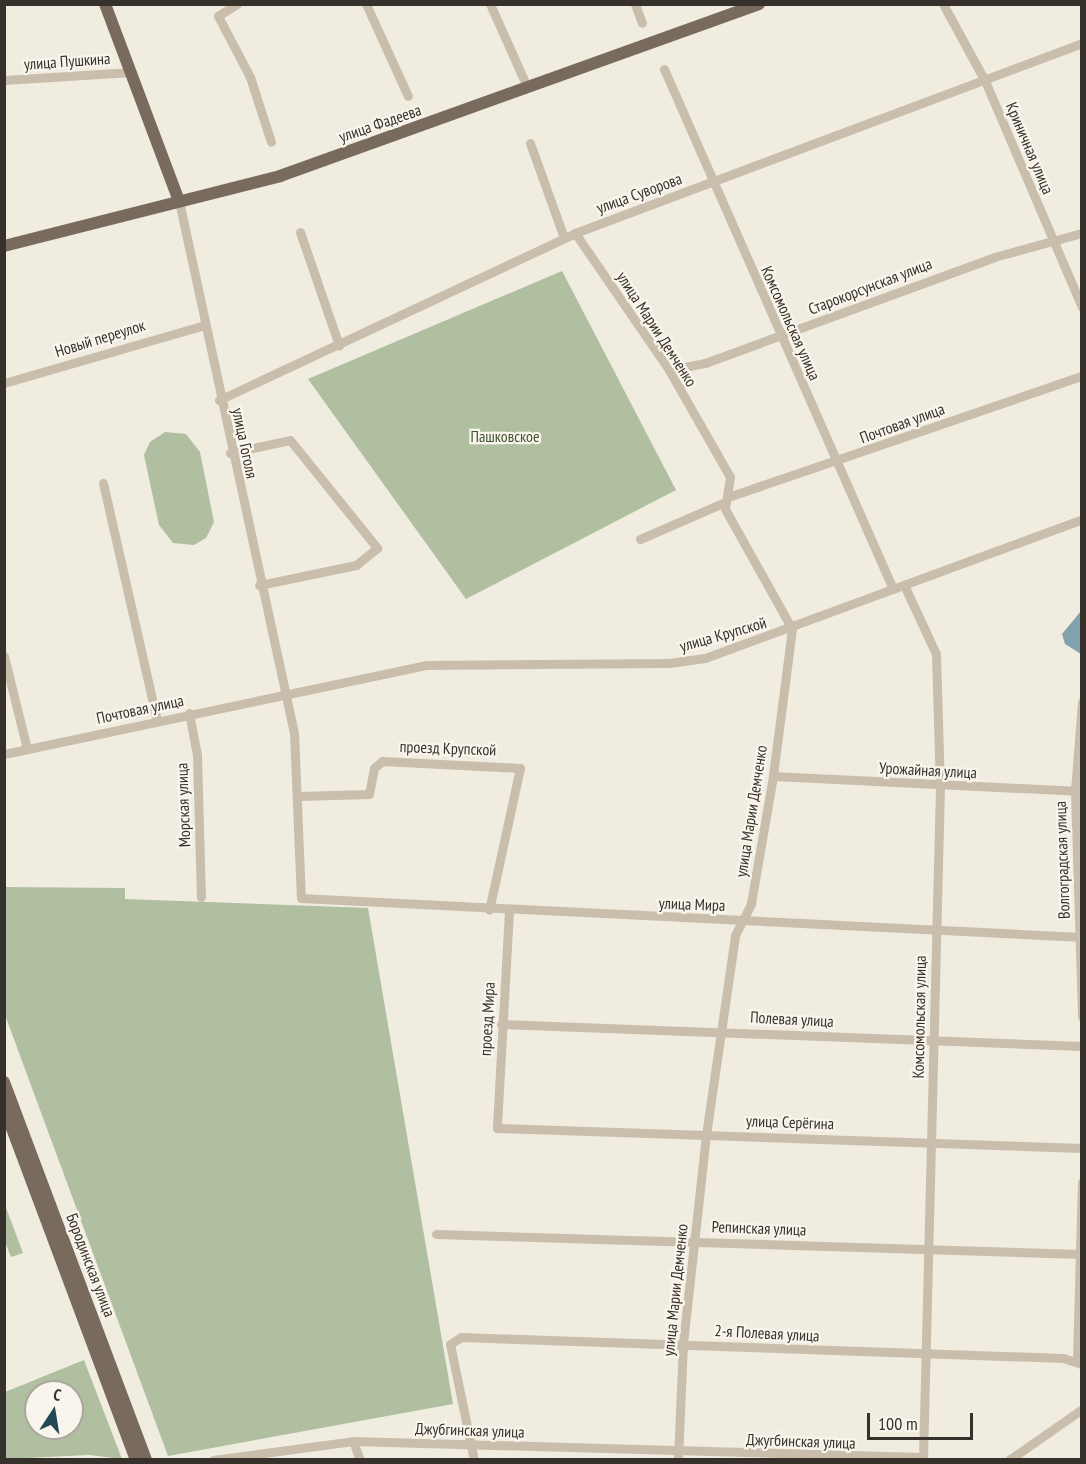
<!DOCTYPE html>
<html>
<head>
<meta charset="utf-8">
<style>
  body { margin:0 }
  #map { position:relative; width:1086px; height:1464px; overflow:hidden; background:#f1ece0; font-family:"PT Sans Narrow",sans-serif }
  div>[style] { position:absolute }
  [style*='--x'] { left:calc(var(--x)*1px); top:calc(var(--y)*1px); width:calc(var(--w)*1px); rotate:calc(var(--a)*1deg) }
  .green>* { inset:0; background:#afbfa0 }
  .water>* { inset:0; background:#81a2ac }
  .minor>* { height:9px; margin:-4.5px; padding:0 4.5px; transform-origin:4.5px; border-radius:4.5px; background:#c9beac }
  .major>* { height:12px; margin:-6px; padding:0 6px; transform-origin:6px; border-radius:6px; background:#786b5d }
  span { translate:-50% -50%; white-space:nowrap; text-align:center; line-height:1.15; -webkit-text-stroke:4.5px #f9f5ec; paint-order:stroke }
  .street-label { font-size:16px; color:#37312b }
  .park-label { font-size:16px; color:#405430 }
  .frame { position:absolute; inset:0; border:6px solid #37312b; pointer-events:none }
  .north { position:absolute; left:24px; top:1380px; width:60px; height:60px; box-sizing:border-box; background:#f9f5ec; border:2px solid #aba79f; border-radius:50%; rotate:12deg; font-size:16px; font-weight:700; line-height:24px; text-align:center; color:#37312b }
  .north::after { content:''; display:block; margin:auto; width:21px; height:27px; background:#234956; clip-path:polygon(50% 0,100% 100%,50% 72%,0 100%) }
  .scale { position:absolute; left:867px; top:1413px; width:106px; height:27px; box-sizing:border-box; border:3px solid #37312b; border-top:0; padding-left:8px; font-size:18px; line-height:21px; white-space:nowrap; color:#37312b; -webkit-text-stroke:4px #f9f5ec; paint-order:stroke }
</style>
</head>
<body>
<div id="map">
  <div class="green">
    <div style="clip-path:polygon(562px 271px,676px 490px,466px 599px,308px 379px)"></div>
    <div style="clip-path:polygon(165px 432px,186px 434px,200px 452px,214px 522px,206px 538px,194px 545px,173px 543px,159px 525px,144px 455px,150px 442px)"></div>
    <div style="clip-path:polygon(5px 887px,125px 888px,125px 899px,368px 908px,453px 1404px,168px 1456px,5px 1015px)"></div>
    <div style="clip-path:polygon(5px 1205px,23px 1253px,11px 1257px,5px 1242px)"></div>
    <div style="clip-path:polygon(evenodd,84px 1360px,122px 1459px,89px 1455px,5px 1459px,5px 1392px,84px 1360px,36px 1392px,72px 1392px,72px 1428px,36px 1428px,36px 1392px)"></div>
  </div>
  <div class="water">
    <div style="clip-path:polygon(1081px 611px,1082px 611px,1081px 654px,1065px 644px,1062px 634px)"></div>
  </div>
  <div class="minor">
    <div style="--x:237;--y:4;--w:22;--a:148"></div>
    <div style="--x:218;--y:16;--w:69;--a:62.3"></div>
    <div style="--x:250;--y:77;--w:68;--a:72.1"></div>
    <div style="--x:366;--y:4;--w:101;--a:65.5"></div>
    <div style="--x:490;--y:4;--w:83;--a:65.9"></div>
    <div style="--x:635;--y:4;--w:20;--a:70"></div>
    <div style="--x:943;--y:4;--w:88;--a:61.4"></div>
    <div style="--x:985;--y:81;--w:246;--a:66.8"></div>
    <div style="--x:664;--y:69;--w:568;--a:66.23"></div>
    <div style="--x:4;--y:80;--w:128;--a:-3.6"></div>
    <div style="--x:530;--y:143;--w:101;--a:70.3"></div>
    <div style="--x:179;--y:201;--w:544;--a:77.8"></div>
    <div style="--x:294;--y:733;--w:165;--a:87.6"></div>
    <div style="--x:301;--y:898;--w:782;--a:2.86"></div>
    <div style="--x:300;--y:232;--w:120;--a:71"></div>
    <div style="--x:575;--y:233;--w:166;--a:55.5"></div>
    <div style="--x:669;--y:370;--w:123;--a:60.3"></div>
    <div style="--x:730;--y:477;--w:32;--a:99"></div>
    <div style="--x:725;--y:509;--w:137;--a:60.8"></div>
    <div style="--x:792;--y:629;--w:148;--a:97.4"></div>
    <div style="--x:773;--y:776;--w:130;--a:99.8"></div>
    <div style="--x:751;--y:904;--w:36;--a:117"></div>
    <div style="--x:735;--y:936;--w:201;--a:98.3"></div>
    <div style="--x:706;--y:1135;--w:210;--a:96.3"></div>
    <div style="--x:683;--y:1344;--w:116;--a:92.5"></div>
    <div style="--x:669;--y:370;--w:37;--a:-11"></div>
    <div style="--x:705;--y:363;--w:308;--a:-20.1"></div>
    <div style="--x:994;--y:257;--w:91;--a:-15.3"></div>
    <div style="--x:4;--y:383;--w:209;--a:-16.1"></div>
    <div style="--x:219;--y:400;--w:393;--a:-25.1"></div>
    <div style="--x:575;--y:233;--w:541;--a:-20.54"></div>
    <div style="--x:230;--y:453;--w:61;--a:-12.2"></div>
    <div style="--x:290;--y:440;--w:139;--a:51.1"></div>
    <div style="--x:377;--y:548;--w:27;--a:141"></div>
    <div style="--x:356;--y:565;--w:99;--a:168.3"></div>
    <div style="--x:103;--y:483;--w:243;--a:77.2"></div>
    <div style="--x:731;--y:496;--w:371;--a:-18.9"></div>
    <div style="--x:640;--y:539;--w:93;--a:-23.5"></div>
    <div style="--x:904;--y:585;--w:76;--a:65.1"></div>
    <div style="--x:936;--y:654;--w:133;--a:88.3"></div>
    <div style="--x:940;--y:787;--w:670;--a:91.45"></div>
    <div style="--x:4;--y:656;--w:96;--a:76.1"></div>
    <div style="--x:1082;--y:702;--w:89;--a:94.5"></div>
    <div style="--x:1075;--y:791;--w:226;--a:88.2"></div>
    <div style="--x:189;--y:713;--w:43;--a:79.2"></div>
    <div style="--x:197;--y:755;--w:142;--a:88.4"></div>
    <div style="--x:4;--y:754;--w:431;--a:-11.9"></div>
    <div style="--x:426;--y:665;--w:243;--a:-0.5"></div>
    <div style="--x:669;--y:663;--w:36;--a:-8"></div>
    <div style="--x:705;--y:658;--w:402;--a:-20.2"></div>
    <div style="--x:773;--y:776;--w:309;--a:2.8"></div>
    <div style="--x:300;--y:796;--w:69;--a:-1.7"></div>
    <div style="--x:369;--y:794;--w:26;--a:-79"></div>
    <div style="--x:374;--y:768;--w:11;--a:-41"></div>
    <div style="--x:382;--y:761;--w:138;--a:2.9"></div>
    <div style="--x:520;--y:768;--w:145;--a:102.3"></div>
    <div style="--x:509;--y:911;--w:217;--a:93.2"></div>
    <div style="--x:497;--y:1128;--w:585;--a:1.96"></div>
    <div style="--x:501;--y:1024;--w:581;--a:2.17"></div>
    <div style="--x:436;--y:1234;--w:646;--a:1.77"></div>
    <div style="--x:1077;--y:1359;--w:177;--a:-88.4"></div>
    <div style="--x:353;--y:1441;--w:20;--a:70"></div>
    <div style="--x:213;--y:1460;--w:141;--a:-7.7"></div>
    <div style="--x:353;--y:1441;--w:570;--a:1.61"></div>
    <div style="--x:474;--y:1460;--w:118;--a:-101.7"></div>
    <div style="--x:450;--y:1344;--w:13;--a:-32"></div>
    <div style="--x:461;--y:1337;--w:602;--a:2"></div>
    <div style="--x:1063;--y:1358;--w:20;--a:18"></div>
    <div style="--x:1009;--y:1460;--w:89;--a:-34.9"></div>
  </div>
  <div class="major">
    <div style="--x:105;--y:4;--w:210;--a:69.4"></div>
    <div style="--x:4;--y:246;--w:285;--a:-14.2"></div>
    <div style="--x:280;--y:176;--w:509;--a:-19.75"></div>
    <div style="--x:4;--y:1082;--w:404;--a:69.4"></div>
    <div style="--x:4;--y:1107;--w:377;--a:69.5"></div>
  </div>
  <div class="street-label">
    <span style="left:67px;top:61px;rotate:-4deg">улица Пушкина</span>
    <span style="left:380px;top:123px;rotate:-19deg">улица Фадеева</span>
    <span style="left:1030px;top:148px;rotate:67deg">Криничная улица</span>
    <span style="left:639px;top:193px;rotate:-20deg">улица Суворова</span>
    <span style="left:870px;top:286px;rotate:-21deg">Старокорсунская улица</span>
    <span style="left:791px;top:323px;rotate:66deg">Комсомольская улица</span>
    <span style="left:657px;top:329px;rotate:57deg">улица Марии Демченко</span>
    <span style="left:100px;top:338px;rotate:-17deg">Новый переулок</span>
    <span style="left:902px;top:423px;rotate:-20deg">Почтовая улица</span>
    <span style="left:245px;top:443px;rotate:78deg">улица Гоголя</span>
    <span style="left:723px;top:634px;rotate:-16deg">улица Крупской</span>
    <span style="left:140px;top:709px;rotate:-12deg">Почтовая улица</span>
    <span style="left:448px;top:748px;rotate:2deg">проезд Крупской</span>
    <span style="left:928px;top:770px;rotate:3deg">Урожайная улица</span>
    <span style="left:183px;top:805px;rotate:-92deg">Морская улица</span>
    <span style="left:751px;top:811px;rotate:-81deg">улица Марии Демченко</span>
    <span style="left:1062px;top:860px;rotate:-92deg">Волгоградская улица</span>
    <span style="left:692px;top:904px;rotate:2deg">улица Мира</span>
    <span style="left:919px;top:1017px;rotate:-89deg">Комсомольская улица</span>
    <span style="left:487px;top:1019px;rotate:-87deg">проезд Мира</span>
    <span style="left:792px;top:1019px;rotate:3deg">Полевая улица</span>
    <span style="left:790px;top:1122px;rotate:2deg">улица Серёгина</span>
    <span style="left:759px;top:1228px;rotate:2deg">Репинская улица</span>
    <span style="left:91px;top:1265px;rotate:69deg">Бородинская улица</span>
    <span style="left:675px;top:1290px;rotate:-84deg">улица Марии Демченко</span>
    <span style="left:767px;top:1333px;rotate:3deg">2-я Полевая улица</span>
    <span style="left:470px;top:1430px;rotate:2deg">Джубгинская улица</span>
    <span style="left:801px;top:1441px;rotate:2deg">Джугбинская улица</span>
  </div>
  <div class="park-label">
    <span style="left:505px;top:436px">Пашковское</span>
  </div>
  <div class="frame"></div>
  <div class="north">С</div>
  <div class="scale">100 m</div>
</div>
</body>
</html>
